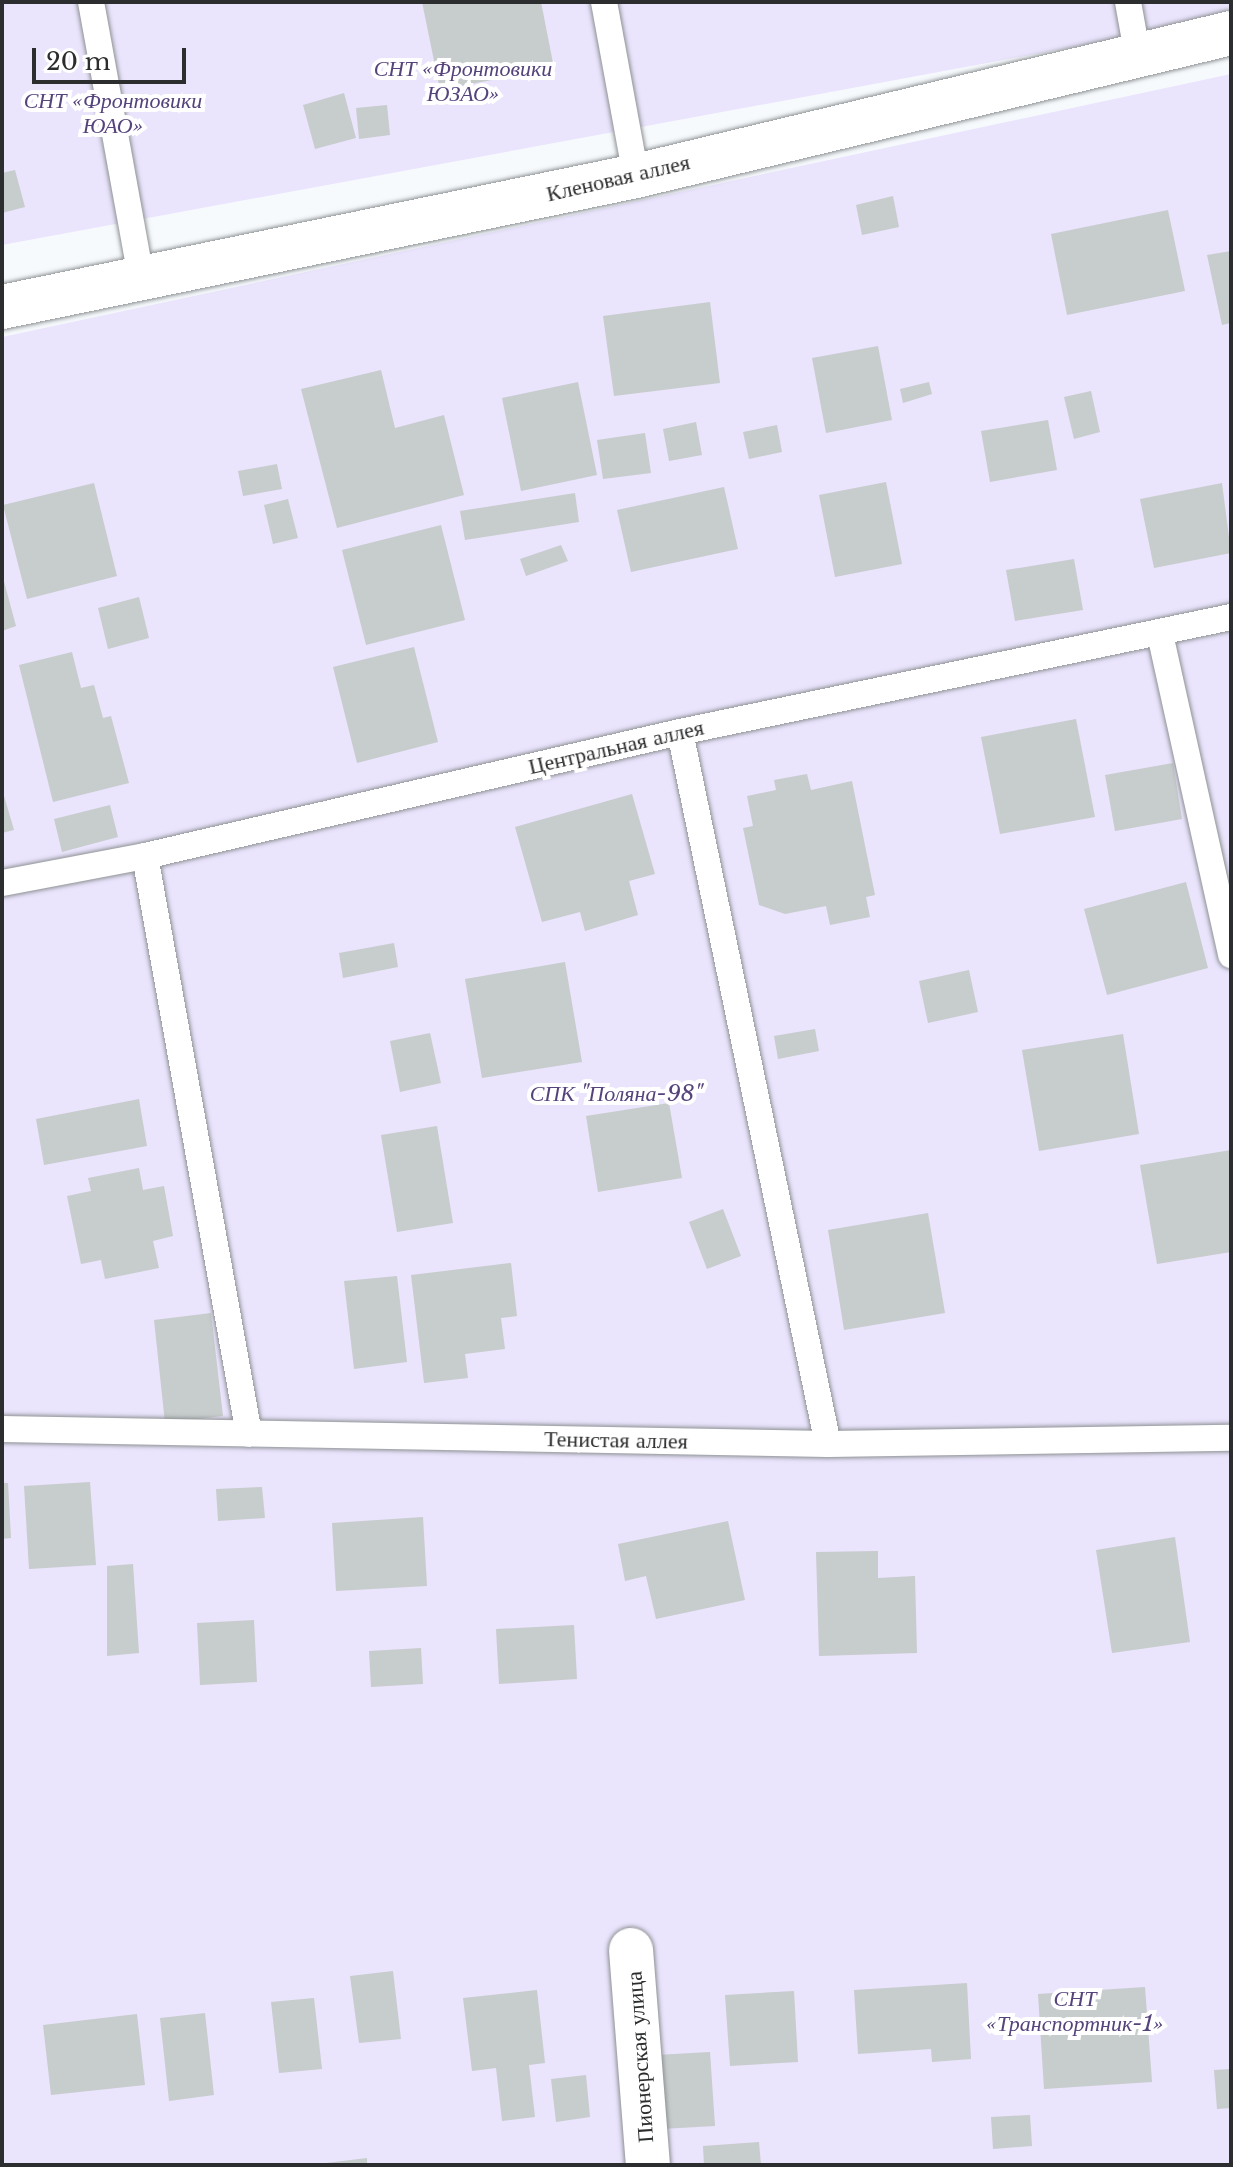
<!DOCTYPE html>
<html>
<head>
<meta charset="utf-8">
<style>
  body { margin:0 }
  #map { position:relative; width:1233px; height:2167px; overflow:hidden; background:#f7fafd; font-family:"Libre Baskerville",serif }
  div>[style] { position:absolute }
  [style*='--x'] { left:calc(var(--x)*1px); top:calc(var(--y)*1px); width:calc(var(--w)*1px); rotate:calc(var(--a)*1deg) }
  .green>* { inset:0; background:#eae4fd }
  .building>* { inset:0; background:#c7cccc }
  .roads { filter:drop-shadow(0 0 2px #8e9294) drop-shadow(0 0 2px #8e9294) }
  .service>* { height:26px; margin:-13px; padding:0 13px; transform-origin:13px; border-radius:13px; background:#fff }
  .minor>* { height:44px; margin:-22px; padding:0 22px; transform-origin:22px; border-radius:22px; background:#fff }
  .tertiary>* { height:44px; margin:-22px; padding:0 22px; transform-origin:22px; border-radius:22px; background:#fff }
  span { translate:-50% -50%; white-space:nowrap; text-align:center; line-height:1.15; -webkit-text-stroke:8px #fff; paint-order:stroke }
  .park-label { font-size:22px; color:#55437b; font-style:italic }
  .street-label { font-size:22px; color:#2c2d2e }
  .frame { position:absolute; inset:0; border:4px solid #2c2d2e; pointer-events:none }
  .scale { position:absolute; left:32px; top:48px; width:154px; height:36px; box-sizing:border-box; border:4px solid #2c2d2e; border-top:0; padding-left:10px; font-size:24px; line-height:28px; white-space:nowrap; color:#2c2d2e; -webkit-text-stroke:6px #fff; paint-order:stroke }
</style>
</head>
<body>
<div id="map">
  <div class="green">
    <div style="clip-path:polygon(2px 2px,1231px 2px,1231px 18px,2px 245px)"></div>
    <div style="clip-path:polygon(1231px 74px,1231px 2165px,2px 2165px,2px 337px)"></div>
  </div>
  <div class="building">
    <div style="clip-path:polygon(422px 2px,541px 2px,554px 68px,440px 90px)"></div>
    <div style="clip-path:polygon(344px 93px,356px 138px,315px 149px,303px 105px)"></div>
    <div style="clip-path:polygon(387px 105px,390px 135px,359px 139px,356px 108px)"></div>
    <div style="clip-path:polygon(15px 170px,25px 207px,2px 213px,2px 173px)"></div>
    <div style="clip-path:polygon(893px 196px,899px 227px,862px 235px,856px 205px)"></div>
    <div style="clip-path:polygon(1168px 210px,1185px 291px,1067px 315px,1051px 234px)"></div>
    <div style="clip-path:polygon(1231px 251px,1231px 323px,1222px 325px,1207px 255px)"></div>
    <div style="clip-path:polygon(710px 302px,720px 383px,614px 396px,603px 316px)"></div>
    <div style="clip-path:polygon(878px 346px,892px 420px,826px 433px,812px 358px)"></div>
    <div style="clip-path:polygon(381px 370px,395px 428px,444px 415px,464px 495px,337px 528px,301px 389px)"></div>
    <div style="clip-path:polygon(578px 382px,597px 475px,521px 491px,502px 398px)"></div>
    <div style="clip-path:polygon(929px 382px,932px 394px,903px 403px,900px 389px)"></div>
    <div style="clip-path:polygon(1091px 391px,1100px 432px,1074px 439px,1064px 397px)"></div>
    <div style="clip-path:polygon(1048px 420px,1057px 470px,990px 482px,981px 431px)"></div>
    <div style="clip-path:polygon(696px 422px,702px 455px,669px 461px,663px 429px)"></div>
    <div style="clip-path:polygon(777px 425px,782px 452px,749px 459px,743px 432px)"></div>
    <div style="clip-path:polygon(645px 433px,651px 473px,603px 479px,597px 440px)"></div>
    <div style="clip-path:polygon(277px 464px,282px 489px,243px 496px,238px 471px)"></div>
    <div style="clip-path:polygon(886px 482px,902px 564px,835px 577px,819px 495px)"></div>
    <div style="clip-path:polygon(94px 483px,117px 576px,27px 599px,3px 505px)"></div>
    <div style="clip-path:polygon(1222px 483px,1231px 553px,1154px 568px,1140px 499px)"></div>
    <div style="clip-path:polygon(724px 487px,738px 549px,631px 572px,617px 510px)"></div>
    <div style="clip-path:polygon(575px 493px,579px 522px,465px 540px,460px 511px)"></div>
    <div style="clip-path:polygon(288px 499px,298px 538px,273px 544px,264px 505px)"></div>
    <div style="clip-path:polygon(441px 525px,465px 620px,366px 645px,342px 550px)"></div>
    <div style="clip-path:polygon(561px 545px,568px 561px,526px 576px,520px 559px)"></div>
    <div style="clip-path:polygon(1074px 559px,1083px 610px,1015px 621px,1006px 570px)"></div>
    <div style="clip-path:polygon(2px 574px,16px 626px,2px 631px)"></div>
    <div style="clip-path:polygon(139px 597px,149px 638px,108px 649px,98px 608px)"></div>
    <div style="clip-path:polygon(414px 647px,438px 742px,357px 763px,333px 667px)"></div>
    <div style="clip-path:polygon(72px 652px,81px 688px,94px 685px,103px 718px,111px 716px,129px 783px,53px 802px,19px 665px)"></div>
    <div style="clip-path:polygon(1076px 719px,1095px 817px,1000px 834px,981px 737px)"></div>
    <div style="clip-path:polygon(1173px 763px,1182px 819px,1115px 831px,1105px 775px)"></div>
    <div style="clip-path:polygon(807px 774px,811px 790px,852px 781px,875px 895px,866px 897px,870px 917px,830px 925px,826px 906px,785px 914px,759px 905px,743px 828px,753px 826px,747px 796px,776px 790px,774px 780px)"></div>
    <div style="clip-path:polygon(2px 789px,14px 830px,2px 833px)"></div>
    <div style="clip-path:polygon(632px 794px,655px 874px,629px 881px,638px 915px,585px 931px,580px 912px,542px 922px,515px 827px)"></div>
    <div style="clip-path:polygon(110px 805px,118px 837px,62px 852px,54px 819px)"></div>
    <div style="clip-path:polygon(1186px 882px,1208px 968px,1107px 995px,1084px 909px)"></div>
    <div style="clip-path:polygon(394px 943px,398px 967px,343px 978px,339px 953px)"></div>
    <div style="clip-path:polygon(565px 962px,582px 1062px,482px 1078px,465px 979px)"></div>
    <div style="clip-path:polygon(969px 970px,978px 1012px,928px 1023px,919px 981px)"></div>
    <div style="clip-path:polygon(815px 1029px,819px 1051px,778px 1059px,774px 1036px)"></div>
    <div style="clip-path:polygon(430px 1033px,441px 1083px,400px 1092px,390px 1041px)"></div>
    <div style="clip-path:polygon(1123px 1034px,1139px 1134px,1039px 1151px,1022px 1050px)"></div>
    <div style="clip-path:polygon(139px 1099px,147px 1146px,44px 1165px,36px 1119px)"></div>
    <div style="clip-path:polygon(669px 1103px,682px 1178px,598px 1192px,586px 1116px)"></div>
    <div style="clip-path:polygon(437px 1126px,453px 1223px,397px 1232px,381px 1135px)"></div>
    <div style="clip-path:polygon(1231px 1150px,1231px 1252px,1157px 1264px,1140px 1165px)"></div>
    <div style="clip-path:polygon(139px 1168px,143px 1190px,164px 1186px,173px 1236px,153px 1241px,159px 1268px,105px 1279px,101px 1260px,81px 1264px,67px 1196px,91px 1191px,88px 1178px)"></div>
    <div style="clip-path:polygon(723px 1209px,741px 1256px,707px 1269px,689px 1222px)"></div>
    <div style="clip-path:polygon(928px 1213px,945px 1313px,844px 1330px,828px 1230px)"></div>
    <div style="clip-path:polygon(511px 1263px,517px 1316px,501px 1318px,505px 1349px,465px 1354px,468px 1378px,424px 1383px,411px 1275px)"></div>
    <div style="clip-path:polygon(397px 1276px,407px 1362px,354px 1369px,344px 1281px)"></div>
    <div style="clip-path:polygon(211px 1313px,223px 1416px,165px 1423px,154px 1320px)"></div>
    <div style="clip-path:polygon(90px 1482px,96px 1565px,29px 1569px,24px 1486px)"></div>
    <div style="clip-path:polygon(2px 1483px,8px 1483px,11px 1538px,2px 1539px)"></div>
    <div style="clip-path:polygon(262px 1487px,265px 1518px,218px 1521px,216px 1489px)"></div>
    <div style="clip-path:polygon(423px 1517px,427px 1586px,336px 1591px,332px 1523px)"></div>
    <div style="clip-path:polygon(728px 1521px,745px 1600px,656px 1619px,646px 1576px,625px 1581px,618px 1544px)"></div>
    <div style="clip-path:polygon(1175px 1537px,1190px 1642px,1112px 1653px,1096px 1550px)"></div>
    <div style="clip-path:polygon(878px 1551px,878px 1578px,915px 1576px,917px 1653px,819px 1656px,816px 1552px)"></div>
    <div style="clip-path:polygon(133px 1564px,139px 1653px,107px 1656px,107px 1566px)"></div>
    <div style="clip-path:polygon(254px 1620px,257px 1682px,200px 1685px,197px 1623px)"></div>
    <div style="clip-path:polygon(574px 1625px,577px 1679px,499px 1684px,496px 1629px)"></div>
    <div style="clip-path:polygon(421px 1648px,423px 1684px,371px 1687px,369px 1651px)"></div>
    <div style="clip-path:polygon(393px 1971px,401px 2039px,359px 2043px,350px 1976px)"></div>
    <div style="clip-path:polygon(967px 1983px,971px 2059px,932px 2062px,931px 2049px,858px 2054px,854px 1990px)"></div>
    <div style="clip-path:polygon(1145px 1987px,1152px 2082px,1044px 2089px,1038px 1994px)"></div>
    <div style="clip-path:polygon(537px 1990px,545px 2063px,529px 2065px,535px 2117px,502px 2121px,496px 2068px,472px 2071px,463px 1998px)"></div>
    <div style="clip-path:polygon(794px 1991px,798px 2062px,730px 2066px,725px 1995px)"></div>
    <div style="clip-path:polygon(314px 1998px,322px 2069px,279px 2073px,271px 2002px)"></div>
    <div style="clip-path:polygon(205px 2013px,214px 2095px,169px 2101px,160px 2018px)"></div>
    <div style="clip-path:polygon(137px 2014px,145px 2085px,51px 2095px,43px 2025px)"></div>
    <div style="clip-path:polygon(710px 2052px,715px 2126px,661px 2129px,656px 2055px)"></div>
    <div style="clip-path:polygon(1231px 2069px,1231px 2108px,1217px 2109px,1214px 2070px)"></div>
    <div style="clip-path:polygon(586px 2075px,590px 2117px,556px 2122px,551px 2079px)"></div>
    <div style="clip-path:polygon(1030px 2115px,1032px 2146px,993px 2149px,991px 2117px)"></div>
    <div style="clip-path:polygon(759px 2142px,761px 2165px,704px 2165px,703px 2146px)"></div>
    <div style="clip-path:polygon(367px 2158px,367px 2165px,326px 2165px,326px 2163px)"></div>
  </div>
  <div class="roads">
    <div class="service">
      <div style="--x:91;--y:2;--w:280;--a:79.7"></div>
      <div style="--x:604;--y:2;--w:177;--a:79.6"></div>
      <div style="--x:1128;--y:2;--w:51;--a:79.8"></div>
      <div style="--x:1160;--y:634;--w:329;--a:77.5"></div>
      <div style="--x:680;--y:732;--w:727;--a:78.26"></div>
      <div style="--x:145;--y:856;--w:587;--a:79.8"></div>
      <div style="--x:2;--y:883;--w:146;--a:-10.7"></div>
      <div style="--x:145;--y:856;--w:549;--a:-13.05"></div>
      <div style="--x:680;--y:732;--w:563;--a:-11.79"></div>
      <div style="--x:2;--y:1429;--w:826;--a:1.04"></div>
      <div style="--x:828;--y:1444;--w:403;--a:-0.9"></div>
    </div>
    <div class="minor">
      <div style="--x:631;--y:1950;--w:216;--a:85.5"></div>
    </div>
    <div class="tertiary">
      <div style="--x:2;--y:307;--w:647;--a:-11.67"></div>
      <div style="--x:636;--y:176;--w:612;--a:-13.51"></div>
    </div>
  </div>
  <div class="park-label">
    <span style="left:463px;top:81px">СНТ «Фронтовики<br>ЮЗАО»</span>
    <span style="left:113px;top:113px">СНТ «Фронтовики<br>ЮАО»</span>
    <span style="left:616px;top:1094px">СПК "Поляна-98"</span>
    <span style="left:1075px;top:2011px">СНТ<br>«Транспортник-1»</span>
  </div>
  <div class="street-label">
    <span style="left:618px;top:178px;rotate:-13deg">Кленовая аллея</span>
    <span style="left:616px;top:747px;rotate:-13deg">Центральная аллея</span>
    <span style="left:616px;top:1440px;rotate:1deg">Тенистая аллея</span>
    <span style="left:640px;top:2057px;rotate:-94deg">Пионерская улица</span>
  </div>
  <div class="frame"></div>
  <div class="scale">20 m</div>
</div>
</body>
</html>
